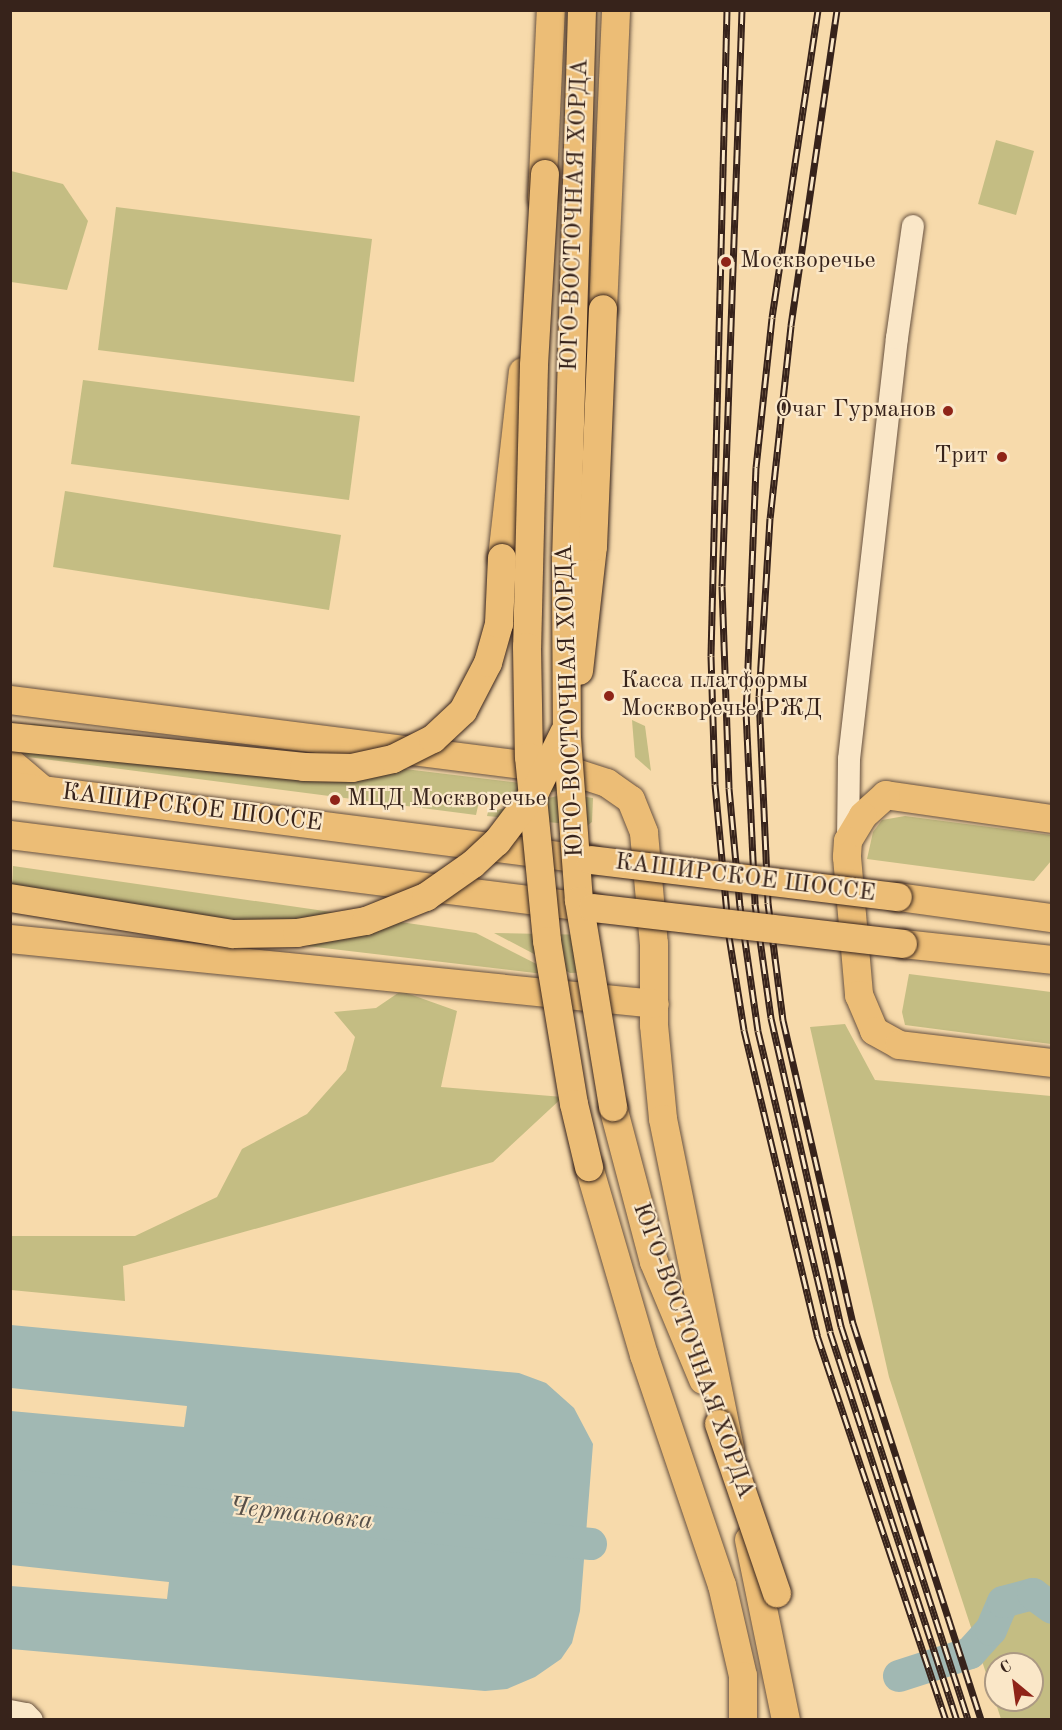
<!DOCTYPE html>
<html>
<head>
<meta charset="utf-8">
<style>
  body { margin:0 }
  #map { position:relative; width:1062px; height:1730px; overflow:hidden; background:#f7daab; font-family:"Old Standard TT",serif }
  div>[style] { position:absolute }
  [style*='--x'] { left:calc(var(--x)*1px); top:calc(var(--y)*1px); width:calc(var(--w)*1px); rotate:calc(var(--a)*1deg) }
  .green>* { inset:0; background:#c4bd83 }
  .water>* { inset:0; background:#a1b8b3 }
  .river>* { height:32px; margin:-16px; padding:0 16px; transform-origin:16px; border-radius:16px; background:#a1b8b3 }
  .roads { filter:drop-shadow(0 0 2px #67513f) drop-shadow(0 0 2px #67513f) }
  .minor>* { height:22px; margin:-11px; padding:0 11px; transform-origin:11px; border-radius:11px; background:#fae7c8 }
  .major>* { height:28px; margin:-14px; padding:0 14px; transform-origin:14px; border-radius:14px; background:#ecbd76 }
  .rail>* { height:7px; margin-top:-3.5px; transform-origin:0; background:repeating-linear-gradient(90deg,#fae7c8 0 14px,#37231b 0 28px); box-sizing:border-box; border-block:2px solid #37231b }
  .bridges { filter:drop-shadow(0 0 2px #37231b) drop-shadow(0 0 2px #37231b) }
  .major-bridge>* { height:28px; margin:-14px; padding:0 14px; transform-origin:14px; border-radius:14px; background:#ecbd76 }
  .dots>* { width:16px; height:16px; translate:-50% -50%; box-sizing:border-box; border:3px solid #fae7c8; border-radius:50% }
  span { translate:-50% -50%; white-space:nowrap; text-align:center; line-height:1.15; -webkit-text-stroke:4.5px #fae7c8; paint-order:stroke }
  .street-label { font-size:24px; color:#37231b }
  .poi-label { font-size:24px; color:#37231b }
  .left { translate:0 -50%; text-align:left }
  .right { translate:-100% -50%; text-align:right }
  .water-label { font-size:26px; color:#575049; font-style:italic }
  .frame { position:absolute; inset:0; border:12px solid #37231b; pointer-events:none }
  .north { position:absolute; left:984px; top:1652px; width:60px; height:60px; box-sizing:border-box; background:#fae7c8; border:2px solid #ac9983; border-radius:50%; rotate:331deg; font-size:16px; font-weight:700; line-height:24px; text-align:center; color:#37231b }
  .north::after { content:''; display:block; margin:auto; width:21px; height:27px; background:#8f2418; clip-path:polygon(50% 0,100% 100%,50% 72%,0 100%) }
</style>
</head>
<body>
<div id="map">
  <div class="green">
    <div style="clip-path:polygon(996px 140px,1034px 151px,1016px 215px,978px 204px)"></div>
    <div style="clip-path:polygon(11px 171px,63px 184px,88px 221px,67px 290px,11px 282px)"></div>
    <div style="clip-path:polygon(116px 207px,372px 239px,354px 382px,98px 350px)"></div>
    <div style="clip-path:polygon(83px 380px,360px 416px,349px 500px,71px 464px)"></div>
    <div style="clip-path:polygon(65px 491px,341px 535px,329px 610px,53px 567px)"></div>
    <div style="clip-path:polygon(632px 720px,645px 726px,651px 771px,635px 757px)"></div>
    <div style="clip-path:polygon(34px 724px,562px 788px,562px 790px,478px 806px,476px 815px,28px 757px,16px 746px,26px 726px)"></div>
    <div style="clip-path:polygon(566px 794px,593px 798px,592px 822px,587px 826px,487px 816px,488px 812px)"></div>
    <div style="clip-path:polygon(905px 816px,1051px 835px,1051px 861px,1034px 881px,867px 859px,873px 832px,882px 820px)"></div>
    <div style="clip-path:polygon(13px 866px,476px 933px,560px 976px,11px 911px)"></div>
    <div style="clip-path:polygon(494px 933px,593px 935px,598px 972px,570px 973px)"></div>
    <div style="clip-path:polygon(909px 974px,1051px 992px,1051px 1044px,905px 1025px,902px 1012px)"></div>
    <div style="clip-path:polygon(401px 991px,457px 1011px,441px 1087px,563px 1097px,493px 1162px,123px 1266px,125px 1301px,11px 1290px,10px 1236px,135px 1236px,217px 1197px,242px 1149px,307px 1114px,346px 1070px,355px 1037px,334px 1012px,376px 1008px)"></div>
    <div style="clip-path:polygon(evenodd,845px 1024px,875px 1080px,1051px 1096px,1051px 1719px,1001px 1719px,889px 1377px,810px 1027px,845px 1024px,996px 1664px,1032px 1664px,1032px 1700px,996px 1700px,996px 1664px)"></div>
  </div>
  <div class="water">
    <div style="clip-path:polygon(11px 1325px,519px 1373px,546px 1383px,574px 1408px,593px 1444px,580px 1611px,572px 1643px,561px 1659px,535px 1677px,507px 1689px,485px 1691px,11px 1649px,11px 1586px,167px 1599px,169px 1582px,11px 1565px,11px 1499px,577px 1554px,579px 1533px,11px 1473px,11px 1411px,184px 1427px,187px 1406px,11px 1388px)"></div>
  </div>
  <div class="river">
    <div style="--x:10;--y:1485;--w:584;--a:5.8"></div>
    <div style="--x:899;--y:1676;--w:75;--a:-17.9"></div>
    <div style="--x:970;--y:1653;--w:31;--a:-48"></div>
    <div style="--x:991;--y:1630;--w:30;--a:-67"></div>
    <div style="--x:1003;--y:1602;--w:31;--a:-15"></div>
    <div style="--x:1033;--y:1594;--w:24;--a:36"></div>
  </div>
  <div class="roads">
    <div class="minor">
      <div style="--x:848;--y:841;--w:82;--a:-89.3"></div>
      <div style="--x:849;--y:759;--w:424;--a:-83.5"></div>
      <div style="--x:897;--y:338;--w:113;--a:-81.9"></div>
      <div style="--x:10;--y:1711;--w:16;--a:11"></div>
      <div style="--x:26;--y:1714;--w:8;--a:45"></div>
    </div>
    <div class="major">
      <div style="--x:542;--y:198;--w:188;--a:-87.3"></div>
      <div style="--x:603;--y:309;--w:299;--a:-87.5"></div>
      <div style="--x:502;--y:558;--w:187;--a:-83.6"></div>
      <div style="--x:10;--y:700;--w:564;--a:7.23"></div>
      <div style="--x:570;--y:771;--w:39;--a:18"></div>
      <div style="--x:607;--y:783;--w:29;--a:35"></div>
      <div style="--x:631;--y:800;--w:35;--a:68"></div>
      <div style="--x:644;--y:833;--w:111;--a:84.9"></div>
      <div style="--x:654;--y:944;--w:81;--a:90"></div>
      <div style="--x:654;--y:1025;--w:94;--a:84.5"></div>
      <div style="--x:663;--y:1119;--w:336;--a:78.5"></div>
      <div style="--x:10;--y:762;--w:42;--a:40.2"></div>
      <div style="--x:10;--y:786;--w:586;--a:7.26"></div>
      <div style="--x:1052;--y:819;--w:168;--a:-171.8"></div>
      <div style="--x:886;--y:795;--w:31;--a:138"></div>
      <div style="--x:863;--y:816;--w:29;--a:121"></div>
      <div style="--x:848;--y:841;--w:16;--a:94"></div>
      <div style="--x:847;--y:857;--w:139;--a:85"></div>
      <div style="--x:859;--y:995;--w:39;--a:67"></div>
      <div style="--x:874;--y:1031;--w:29;--a:29"></div>
      <div style="--x:899;--y:1045;--w:154;--a:6.7"></div>
      <div style="--x:10;--y:835;--w:588;--a:7.14"></div>
      <div style="--x:898;--y:897;--w:155;--a:7.8"></div>
      <div style="--x:10;--y:939;--w:648;--a:5.75"></div>
      <div style="--x:903;--y:944;--w:150;--a:6.1"></div>
      <div style="--x:613;--y:1107;--w:160;--a:75.2"></div>
      <div style="--x:654;--y:1262;--w:128;--a:67.4"></div>
      <div style="--x:589;--y:1167;--w:196;--a:73.7"></div>
      <div style="--x:644;--y:1355;--w:243;--a:71.3"></div>
      <div style="--x:722;--y:1585;--w:93;--a:77"></div>
      <div style="--x:743;--y:1676;--w:44;--a:90"></div>
      <div style="--x:749;--y:1540;--w:184;--a:78.4"></div>
    </div>
  </div>
  <div class="rail">
    <div style="--x:727;--y:10;--w:646;--a:91.42"></div>
    <div style="--x:711;--y:656;--w:128;--a:88.2"></div>
    <div style="--x:715;--y:784;--w:153;--a:84.7"></div>
    <div style="--x:729;--y:936;--w:95;--a:80.9"></div>
    <div style="--x:744;--y:1030;--w:314;--a:76.5"></div>
    <div style="--x:817;--y:1335;--w:406;--a:71.5"></div>
    <div style="--x:742;--y:10;--w:576;--a:91.99"></div>
    <div style="--x:722;--y:586;--w:202;--a:88"></div>
    <div style="--x:729;--y:788;--w:119;--a:84.7"></div>
    <div style="--x:740;--y:906;--w:126;--a:81.8"></div>
    <div style="--x:758;--y:1031;--w:309;--a:76.5"></div>
    <div style="--x:830;--y:1332;--w:408;--a:71.9"></div>
    <div style="--x:818;--y:10;--w:311;--a:98.5"></div>
    <div style="--x:772;--y:318;--w:150;--a:96.1"></div>
    <div style="--x:756;--y:467;--w:244;--a:92.3"></div>
    <div style="--x:746;--y:711;--w:193;--a:87.3"></div>
    <div style="--x:755;--y:904;--w:115;--a:82"></div>
    <div style="--x:771;--y:1018;--w:316;--a:77.2"></div>
    <div style="--x:841;--y:1326;--w:414;--a:72.1"></div>
    <div style="--x:837;--y:10;--w:319;--a:98.3"></div>
    <div style="--x:791;--y:326;--w:193;--a:96.2"></div>
    <div style="--x:770;--y:518;--w:178;--a:93.5"></div>
    <div style="--x:759;--y:696;--w:207;--a:87.5"></div>
    <div style="--x:768;--y:903;--w:118;--a:82.7"></div>
    <div style="--x:783;--y:1020;--w:311;--a:77"></div>
    <div style="--x:853;--y:1323;--w:417;--a:72.1"></div>
  </div>
  <div class="bridges">
    <div class="major-bridge">
      <div style="--x:582;--y:10;--w:551;--a:91.66"></div>
      <div style="--x:566;--y:561;--w:177;--a:89.7"></div>
      <div style="--x:567;--y:738;--w:163;--a:85.8"></div>
      <div style="--x:579;--y:901;--w:209;--a:80.6"></div>
      <div style="--x:545;--y:174;--w:192;--a:93.3"></div>
      <div style="--x:534;--y:366;--w:281;--a:91.4"></div>
      <div style="--x:527;--y:647;--w:110;--a:89"></div>
      <div style="--x:529;--y:757;--w:185;--a:84.4"></div>
      <div style="--x:547;--y:941;--w:165;--a:80.6"></div>
      <div style="--x:574;--y:1104;--w:65;--a:76.6"></div>
      <div style="--x:579;--y:671;--w:125;--a:-83.6"></div>
      <div style="--x:593;--y:547;--w:238;--a:-87.6"></div>
      <div style="--x:10;--y:737;--w:296;--a:5.8"></div>
      <div style="--x:304;--y:767;--w:48;--a:1.2"></div>
      <div style="--x:352;--y:768;--w:42;--a:-12.4"></div>
      <div style="--x:393;--y:759;--w:45;--a:-26.6"></div>
      <div style="--x:433;--y:739;--w:41;--a:-43"></div>
      <div style="--x:463;--y:711;--w:54;--a:-62.5"></div>
      <div style="--x:488;--y:663;--w:41;--a:-74.2"></div>
      <div style="--x:499;--y:624;--w:66;--a:-87.4"></div>
      <div style="--x:591;--y:860;--w:309;--a:6.9"></div>
      <div style="--x:10;--y:898;--w:226;--a:9.2"></div>
      <div style="--x:233;--y:934;--w:64;--a:-0.9"></div>
      <div style="--x:297;--y:933;--w:70;--a:-9.9"></div>
      <div style="--x:366;--y:921;--w:65;--a:-21.8"></div>
      <div style="--x:426;--y:897;--w:57;--a:-35.1"></div>
      <div style="--x:473;--y:864;--w:33;--a:-43"></div>
      <div style="--x:497;--y:842;--w:63;--a:-52.8"></div>
      <div style="--x:535;--y:792;--w:66;--a:-63.8"></div>
      <div style="--x:593;--y:908;--w:312;--a:6.6"></div>
      <div style="--x:719;--y:1424;--w:179;--a:71.1"></div>
    </div>
  </div>
  <div class="dots">
    <div style="left:726px;top:262px;background:#8f2418"></div>
    <div style="left:948px;top:411px;background:#8f2418"></div>
    <div style="left:1002px;top:457px;background:#8f2418"></div>
    <div style="left:609px;top:696px;background:#8f2418"></div>
    <div style="left:335px;top:800px;background:#8f2418"></div>
  </div>
  <div class="street-label">
    <span style="left:576px;top:215px;rotate:-88deg">ЮГО-ВОСТОЧНАЯ ХОРДА</span>
    <span style="left:571px;top:701px;rotate:-92deg">ЮГО-ВОСТОЧНАЯ ХОРДА</span>
    <span style="left:192px;top:809px;rotate:7deg">КАШИРСКОЕ ШОССЕ</span>
    <span style="left:745px;top:879px;rotate:7deg">КАШИРСКОЕ ШОССЕ</span>
    <span style="left:692px;top:1351px;rotate:70deg">ЮГО-ВОСТОЧНАЯ ХОРДА</span>
  </div>
  <div class="poi-label">
    <span class="left" style="left:740px;top:262px">Москворечье</span>
    <span class="right" style="left:936px;top:411px">Очаг Гурманов</span>
    <span class="right" style="left:988px;top:457px">Трит</span>
    <span class="left" style="left:621px;top:696px">Касса платформы<br>Москворечье РЖД</span>
    <span class="left" style="left:347px;top:800px">МЦД Москворечье</span>
  </div>
  <div class="water-label">
    <span style="left:301px;top:1515px;rotate:6deg">Чертановка</span>
  </div>
  <div class="frame"></div>
  <div class="north">С</div>
</div>
</body>
</html>
